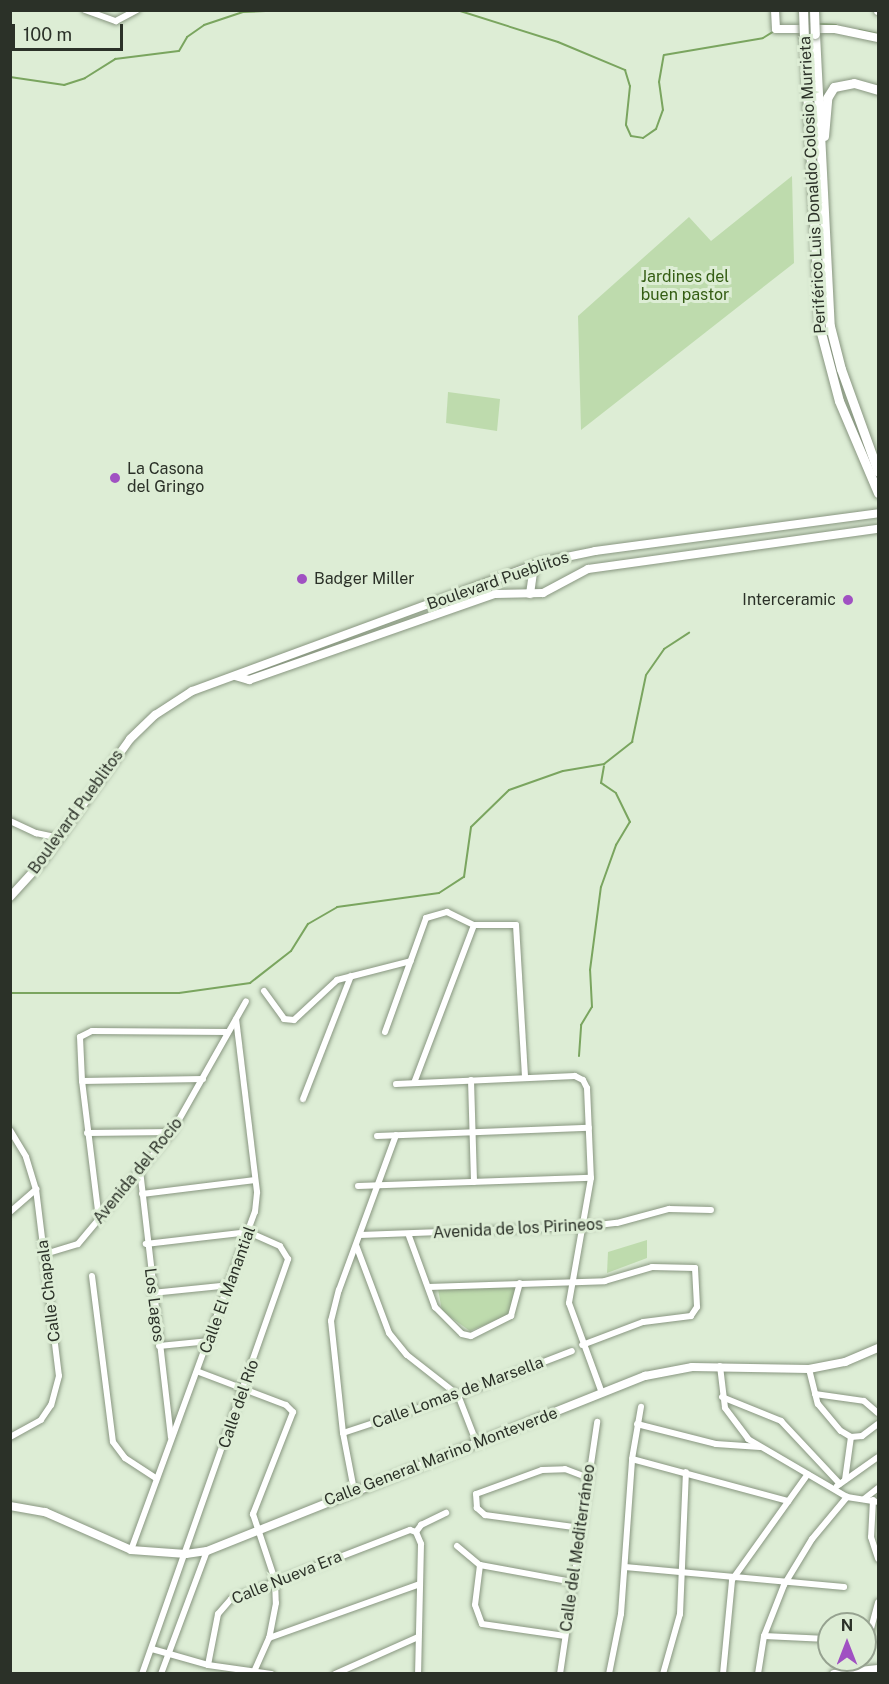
<!DOCTYPE html>
<html>
<head>
<meta charset="utf-8">
<style>
  body { margin:0 }
  #map { position:relative; width:889px; height:1684px; overflow:hidden; background:#ddedd5; font-family:"Public Sans",sans-serif }
  div>[style] { position:absolute }
  [style*='--x'] { left:calc(var(--x)*1px); top:calc(var(--y)*1px); width:calc(var(--w)*1px); rotate:calc(var(--a)*1deg) }
  .green>* { inset:0; background:#bedbad }
  .stream>* { height:2px; margin:-1px; padding:0 1px; transform-origin:1px; border-radius:1px; background:#7aa55f }
  .roads { filter:drop-shadow(0 0 2px #889680) drop-shadow(0 0 2px #889680) }
  .street>* { height:6px; margin:-3px; padding:0 3px; transform-origin:3px; border-radius:3px; background:#fff }
  .secondary>* { height:8px; margin:-4px; padding:0 4px; transform-origin:4px; border-radius:4px; background:#fff }
  .primary>* { height:9px; margin:-4.5px; padding:0 4.5px; transform-origin:4.5px; border-radius:4.5px; background:#fff }
  .bridges { filter:drop-shadow(0 0 2px #889680) drop-shadow(0 0 2px #889680) }
  .primary-bridge>* { height:9px; margin:-4.5px; padding:0 4.5px; transform-origin:4.5px; border-radius:4.5px; background:#fff }
  .dots>* { width:16px; height:16px; translate:-50% -50%; box-sizing:border-box; border:3px solid #ddedd5; border-radius:50% }
  span { translate:-50% -50%; white-space:nowrap; text-align:center; line-height:1.15; -webkit-text-stroke:6px #ddedd5; paint-order:stroke }
  .street-label { font-size:16px; color:#2b3128 }
  .park-label { font-size:16px; color:#345d13 }
  .poi-label { font-size:16px; color:#2b3128 }
  .left { translate:0 -50%; text-align:left }
  .right { translate:-100% -50%; text-align:right }
  .frame { position:absolute; inset:0; border:12px solid #2b3128; pointer-events:none }
  .north { position:absolute; left:817px; top:1612px; width:60px; height:60px; box-sizing:border-box; background:#ddedd5; border:2px solid #96a290; border-radius:50%; rotate:0deg; font-size:16px; font-weight:700; line-height:24px; text-align:center; color:#2b3128 }
  .north::after { content:''; display:block; margin:auto; width:21px; height:27px; background:#a051c2; clip-path:polygon(50% 0,100% 100%,50% 72%,0 100%) }
  .scale { position:absolute; left:12px; top:24px; width:111px; height:27px; box-sizing:border-box; border:3px solid #2b3128; border-top:0; padding-left:8px; font-size:18px; line-height:21px; white-space:nowrap; color:#2b3128; -webkit-text-stroke:4px #ddedd5; paint-order:stroke }
</style>
</head>
<body>
<div id="map">
  <div class="green">
    <div style="clip-path:polygon(792px 176px,794px 263px,581px 430px,578px 316px,689px 217px,711px 241px)"></div>
    <div style="clip-path:polygon(448px 392px,500px 399px,497px 431px,446px 423px)"></div>
    <div style="clip-path:polygon(647px 1240px,647px 1258px,607px 1273px,608px 1252px)"></div>
    <div style="clip-path:polygon(516px 1285px,510px 1314px,470px 1331px,442px 1311px,438px 1289px)"></div>
  </div>
  <div class="stream">
    <div style="--x:457;--y:10;--w:106;--a:17.6"></div>
    <div style="--x:558;--y:42;--w:73;--a:22.7"></div>
    <div style="--x:625;--y:70;--w:17;--a:73"></div>
    <div style="--x:630;--y:86;--w:39;--a:96"></div>
    <div style="--x:626;--y:125;--w:12;--a:66"></div>
    <div style="--x:631;--y:136;--w:12;--a:9"></div>
    <div style="--x:643;--y:138;--w:16;--a:-35"></div>
    <div style="--x:656;--y:129;--w:20;--a:-70"></div>
    <div style="--x:663;--y:110;--w:28;--a:-98"></div>
    <div style="--x:659;--y:82;--w:27;--a:-80"></div>
    <div style="--x:664;--y:55;--w:100;--a:-9.7"></div>
    <div style="--x:763;--y:38;--w:13;--a:-32"></div>
    <div style="--x:818;--y:24;--w:18;--a:3"></div>
    <div style="--x:859;--y:30;--w:19;--a:12"></div>
    <div style="--x:10;--y:77;--w:55;--a:8.4"></div>
    <div style="--x:64;--y:85;--w:22;--a:-18"></div>
    <div style="--x:85;--y:78;--w:36;--a:-32"></div>
    <div style="--x:115;--y:59;--w:64;--a:-7.1"></div>
    <div style="--x:179;--y:51;--w:16;--a:-60"></div>
    <div style="--x:187;--y:37;--w:21;--a:-35"></div>
    <div style="--x:204;--y:25;--w:41;--a:-18.4"></div>
    <div style="--x:243;--y:12;--w:46;--a:-2.5"></div>
    <div style="--x:10;--y:993;--w:169;--a:0"></div>
    <div style="--x:179;--y:993;--w:72;--a:-8"></div>
    <div style="--x:250;--y:983;--w:52;--a:-38"></div>
    <div style="--x:291;--y:951;--w:32;--a:-58"></div>
    <div style="--x:308;--y:924;--w:34;--a:-30"></div>
    <div style="--x:337;--y:907;--w:103;--a:-7.8"></div>
    <div style="--x:439;--y:893;--w:30;--a:-33"></div>
    <div style="--x:464;--y:877;--w:50;--a:-82"></div>
    <div style="--x:471;--y:827;--w:53;--a:-44.2"></div>
    <div style="--x:509;--y:790;--w:57;--a:-19.4"></div>
    <div style="--x:563;--y:771;--w:42;--a:-9.7"></div>
    <div style="--x:604;--y:764;--w:36;--a:-38"></div>
    <div style="--x:632;--y:742;--w:68;--a:-78.2"></div>
    <div style="--x:646;--y:675;--w:32;--a:-55"></div>
    <div style="--x:664;--y:649;--w:30;--a:-33"></div>
    <div style="--x:579;--y:1056;--w:31;--a:-86"></div>
    <div style="--x:581;--y:1025;--w:21;--a:-59"></div>
    <div style="--x:592;--y:1007;--w:37;--a:-93"></div>
    <div style="--x:590;--y:970;--w:84;--a:-82.5"></div>
    <div style="--x:601;--y:887;--w:45;--a:-70.3"></div>
    <div style="--x:616;--y:845;--w:27;--a:-59"></div>
    <div style="--x:630;--y:822;--w:32;--a:-116"></div>
    <div style="--x:616;--y:793;--w:18;--a:-146"></div>
    <div style="--x:601;--y:783;--w:17;--a:-80"></div>
  </div>
  <div class="roads">
    <div class="street">
      <div style="--x:85;--y:10;--w:33;--a:20"></div>
      <div style="--x:116;--y:21;--w:24;--a:-28"></div>
      <div style="--x:10;--y:821;--w:29;--a:25"></div>
      <div style="--x:36;--y:833;--w:24;--a:12"></div>
      <div style="--x:264;--y:991;--w:34;--a:54"></div>
      <div style="--x:284;--y:1019;--w:10;--a:6"></div>
      <div style="--x:294;--y:1020;--w:59;--a:-42.9"></div>
      <div style="--x:337;--y:980;--w:76;--a:-14.4"></div>
      <div style="--x:385;--y:1032;--w:121;--a:-70.2"></div>
      <div style="--x:426;--y:918;--w:22;--a:-16"></div>
      <div style="--x:447;--y:912;--w:30;--a:26"></div>
      <div style="--x:474;--y:925;--w:42;--a:0"></div>
      <div style="--x:516;--y:925;--w:153;--a:86.6"></div>
      <div style="--x:471;--y:1080;--w:102;--a:88.3"></div>
      <div style="--x:82;--y:1081;--w:121;--a:-0.9"></div>
      <div style="--x:414;--y:1083;--w:169;--a:-69.2"></div>
      <div style="--x:396;--y:1084;--w:179;--a:-2.6"></div>
      <div style="--x:575;--y:1076;--w:9;--a:27"></div>
      <div style="--x:583;--y:1080;--w:9;--a:63"></div>
      <div style="--x:587;--y:1088;--w:90;--a:87.5"></div>
      <div style="--x:591;--y:1178;--w:127;--a:100"></div>
      <div style="--x:569;--y:1303;--w:96;--a:69.9"></div>
      <div style="--x:303;--y:1099;--w:132;--a:-68.7"></div>
      <div style="--x:10;--y:1130;--w:31;--a:59"></div>
      <div style="--x:26;--y:1157;--w:34;--a:73"></div>
      <div style="--x:36;--y:1189;--w:188;--a:83"></div>
      <div style="--x:59;--y:1376;--w:30;--a:105"></div>
      <div style="--x:51;--y:1405;--w:18;--a:124"></div>
      <div style="--x:41;--y:1420;--w:35;--a:151"></div>
      <div style="--x:87;--y:1133;--w:85;--a:-0.7"></div>
      <div style="--x:377;--y:1136;--w:212;--a:-2.2"></div>
      <div style="--x:140;--y:1170;--w:269;--a:83.4"></div>
      <div style="--x:358;--y:1186;--w:233;--a:-2"></div>
      <div style="--x:142;--y:1194;--w:114;--a:-7.1"></div>
      <div style="--x:10;--y:1212;--w:35;--a:-41"></div>
      <div style="--x:99;--y:1219;--w:139;--a:-97"></div>
      <div style="--x:82;--y:1081;--w:44;--a:-92.6"></div>
      <div style="--x:80;--y:1037;--w:13;--a:-27"></div>
      <div style="--x:92;--y:1031;--w:136;--a:0.4"></div>
      <div style="--x:360;--y:1235;--w:222;--a:-2.1"></div>
      <div style="--x:582;--y:1227;--w:35;--a:-7"></div>
      <div style="--x:617;--y:1223;--w:54;--a:-15.1"></div>
      <div style="--x:669;--y:1209;--w:42;--a:1.4"></div>
      <div style="--x:409;--y:1236;--w:76;--a:69.9"></div>
      <div style="--x:435;--y:1307;--w:38;--a:45"></div>
      <div style="--x:462;--y:1334;--w:9;--a:13"></div>
      <div style="--x:471;--y:1336;--w:45;--a:-26.6"></div>
      <div style="--x:511;--y:1316;--w:34;--a:-75"></div>
      <div style="--x:356;--y:1245;--w:94;--a:69.4"></div>
      <div style="--x:389;--y:1333;--w:28;--a:51"></div>
      <div style="--x:407;--y:1355;--w:65;--a:38.1"></div>
      <div style="--x:458;--y:1395;--w:53;--a:68.8"></div>
      <div style="--x:45;--y:1254;--w:34;--a:-17"></div>
      <div style="--x:78;--y:1244;--w:146;--a:-50"></div>
      <div style="--x:172;--y:1132;--w:150;--a:-60.5"></div>
      <div style="--x:92;--y:1276;--w:167;--a:82.8"></div>
      <div style="--x:113;--y:1442;--w:20;--a:53"></div>
      <div style="--x:125;--y:1458;--w:37;--a:33"></div>
      <div style="--x:428;--y:1287;--w:177;--a:-1.9"></div>
      <div style="--x:605;--y:1281;--w:49;--a:-16.6"></div>
      <div style="--x:652;--y:1267;--w:43;--a:1.3"></div>
      <div style="--x:695;--y:1268;--w:39;--a:87"></div>
      <div style="--x:697;--y:1307;--w:11;--a:124"></div>
      <div style="--x:691;--y:1316;--w:48;--a:172.9"></div>
      <div style="--x:643;--y:1322;--w:65;--a:159.3"></div>
      <div style="--x:152;--y:1293;--w:79;--a:-5.8"></div>
      <div style="--x:159;--y:1346;--w:51;--a:-5.6"></div>
      <div style="--x:720;--y:1366;--w:42;--a:83.2"></div>
      <div style="--x:725;--y:1408;--w:39;--a:53"></div>
      <div style="--x:748;--y:1439;--w:115;--a:30.4"></div>
      <div style="--x:847;--y:1497;--w:31;--a:9"></div>
      <div style="--x:809;--y:1369;--w:36;--a:76"></div>
      <div style="--x:818;--y:1404;--w:35;--a:50"></div>
      <div style="--x:841;--y:1431;--w:12;--a:31"></div>
      <div style="--x:851;--y:1437;--w:11;--a:-5"></div>
      <div style="--x:862;--y:1436;--w:20;--a:-37"></div>
      <div style="--x:199;--y:1372;--w:93;--a:20.8"></div>
      <div style="--x:286;--y:1405;--w:10;--a:45"></div>
      <div style="--x:293;--y:1412;--w:110;--a:111.4"></div>
      <div style="--x:253;--y:1514;--w:70;--a:71.6"></div>
      <div style="--x:275;--y:1580;--w:23;--a:88"></div>
      <div style="--x:276;--y:1603;--w:36;--a:101"></div>
      <div style="--x:269;--y:1638;--w:39;--a:114"></div>
      <div style="--x:815;--y:1394;--w:49;--a:8.1"></div>
      <div style="--x:864;--y:1401;--w:18;--a:41"></div>
      <div style="--x:722;--y:1397;--w:64;--a:22.1"></div>
      <div style="--x:781;--y:1421;--w:86;--a:46.9"></div>
      <div style="--x:637;--y:1424;--w:81;--a:14.2"></div>
      <div style="--x:716;--y:1444;--w:44;--a:3.9"></div>
      <div style="--x:343;--y:1433;--w:121;--a:-18.3"></div>
      <div style="--x:458;--y:1395;--w:122;--a:-21.1"></div>
      <div style="--x:632;--y:1459;--w:162;--a:15.1"></div>
      <div style="--x:845;--y:1480;--w:43;--a:-82.1"></div>
      <div style="--x:837;--y:1486;--w:50;--a:-35.3"></div>
      <div style="--x:354;--y:1490;--w:58;--a:-100.9"></div>
      <div style="--x:343;--y:1433;--w:113;--a:-96.1"></div>
      <div style="--x:331;--y:1321;--w:32;--a:-76"></div>
      <div style="--x:339;--y:1290;--w:165;--a:-69.8"></div>
      <div style="--x:864;--y:1499;--w:18;--a:-38"></div>
      <div style="--x:873;--y:1500;--w:37;--a:93"></div>
      <div style="--x:871;--y:1537;--w:23;--a:72"></div>
      <div style="--x:581;--y:1528;--w:97;--a:-172.3"></div>
      <div style="--x:485;--y:1515;--w:11;--a:-139"></div>
      <div style="--x:477;--y:1508;--w:14;--a:-94"></div>
      <div style="--x:476;--y:1494;--w:70;--a:-20"></div>
      <div style="--x:542;--y:1470;--w:23;--a:-2"></div>
      <div style="--x:565;--y:1469;--w:26;--a:21"></div>
      <div style="--x:416;--y:1532;--w:9;--a:-54"></div>
      <div style="--x:421;--y:1525;--w:28;--a:-26"></div>
      <div style="--x:457;--y:1546;--w:30;--a:40"></div>
      <div style="--x:480;--y:1565;--w:95;--a:10.4"></div>
      <div style="--x:131;--y:1550;--w:360;--a:-69.9"></div>
      <div style="--x:255;--y:1212;--w:20;--a:-84"></div>
      <div style="--x:257;--y:1192;--w:174;--a:-96.9"></div>
      <div style="--x:480;--y:1565;--w:40;--a:97.1"></div>
      <div style="--x:475;--y:1605;--w:20;--a:70"></div>
      <div style="--x:482;--y:1624;--w:84;--a:8.2"></div>
      <div style="--x:625;--y:1567;--w:220;--a:5.2"></div>
      <div style="--x:764;--y:1636;--w:63;--a:2.7"></div>
      <div style="--x:869;--y:1636;--w:35;--a:-75"></div>
      <div style="--x:269;--y:1638;--w:160;--a:-19.7"></div>
      <div style="--x:152;--y:1649;--w:58;--a:15.9"></div>
      <div style="--x:208;--y:1665;--w:64;--a:8.1"></div>
      <div style="--x:208;--y:1665;--w:52;--a:-78.9"></div>
      <div style="--x:218;--y:1614;--w:20;--a:-49"></div>
      <div style="--x:231;--y:1599;--w:192;--a:-21.1"></div>
      <div style="--x:410;--y:1530;--w:6;--a:18"></div>
      <div style="--x:416;--y:1532;--w:13;--a:67"></div>
      <div style="--x:421;--y:1544;--w:130;--a:91.3"></div>
      <div style="--x:142;--y:1674;--w:440;--a:-70.6"></div>
      <div style="--x:288;--y:1259;--w:15;--a:-122"></div>
      <div style="--x:280;--y:1246;--w:34;--a:-156"></div>
      <div style="--x:249;--y:1232;--w:104;--a:173.4"></div>
      <div style="--x:161;--y:1674;--w:131;--a:-69.5"></div>
      <div style="--x:335;--y:1674;--w:91;--a:-24"></div>
      <div style="--x:560;--y:1674;--w:255;--a:-81.6"></div>
      <div style="--x:609;--y:1674;--w:61;--a:-78.7"></div>
      <div style="--x:621;--y:1614;--w:155;--a:-85.9"></div>
      <div style="--x:632;--y:1459;--w:53;--a:-80.2"></div>
      <div style="--x:663;--y:1674;--w:62;--a:-74.2"></div>
      <div style="--x:680;--y:1614;--w:142;--a:-87.6"></div>
      <div style="--x:723;--y:1674;--w:94;--a:-84.5"></div>
      <div style="--x:732;--y:1580;--w:130;--a:-54.4"></div>
      <div style="--x:758;--y:1674;--w:38;--a:-81"></div>
      <div style="--x:764;--y:1636;--w:55;--a:-68.6"></div>
      <div style="--x:784;--y:1585;--w:54;--a:-58.7"></div>
      <div style="--x:812;--y:1539;--w:55;--a:-50.2"></div>
    </div>
    <div class="secondary">
      <div style="--x:775;--y:10;--w:19;--a:87"></div>
      <div style="--x:776;--y:29;--w:59;--a:0"></div>
      <div style="--x:835;--y:29;--w:44;--a:11.8"></div>
      <div style="--x:878;--y:10;--w:1;--a:90"></div>
      <div style="--x:530;--y:594;--w:29;--a:-82"></div>
      <div style="--x:235;--y:676;--w:15;--a:16"></div>
      <div style="--x:249;--y:680;--w:261;--a:-19.3"></div>
      <div style="--x:495;--y:594;--w:48;--a:-1.2"></div>
      <div style="--x:543;--y:593;--w:51;--a:-28.1"></div>
      <div style="--x:588;--y:569;--w:293;--a:-7.9"></div>
      <div style="--x:10;--y:897;--w:46;--a:-47.6"></div>
      <div style="--x:41;--y:863;--w:153;--a:-54.3"></div>
      <div style="--x:130;--y:739;--w:35;--a:-44"></div>
      <div style="--x:155;--y:715;--w:44;--a:-33"></div>
      <div style="--x:192;--y:691;--w:373;--a:-20.2"></div>
      <div style="--x:542;--y:562;--w:54;--a:-11.7"></div>
      <div style="--x:595;--y:551;--w:286;--a:-7.6"></div>
      <div style="--x:10;--y:1506;--w:36;--a:10"></div>
      <div style="--x:45;--y:1512;--w:94;--a:23.8"></div>
      <div style="--x:131;--y:1550;--w:55;--a:4.2"></div>
      <div style="--x:186;--y:1554;--w:21;--a:-8"></div>
      <div style="--x:207;--y:1551;--w:472;--a:-21.8"></div>
      <div style="--x:645;--y:1376;--w:48;--a:-10.8"></div>
      <div style="--x:692;--y:1367;--w:117;--a:1"></div>
      <div style="--x:809;--y:1369;--w:37;--a:-11"></div>
      <div style="--x:845;--y:1362;--w:36;--a:-23"></div>
      <div style="--x:834;--y:1674;--w:44;--a:-6.5"></div>
    </div>
    <div class="primary">
      <div style="--x:815;--y:34;--w:292;--a:87.1"></div>
      <div style="--x:830;--y:326;--w:44;--a:75.7"></div>
      <div style="--x:841;--y:369;--w:109;--a:70.2"></div>
      <div style="--x:804;--y:35;--w:294;--a:86.9"></div>
      <div style="--x:820;--y:329;--w:74;--a:75.2"></div>
      <div style="--x:839;--y:401;--w:100;--a:67"></div>
      <div style="--x:824;--y:136;--w:38;--a:-85"></div>
      <div style="--x:827;--y:98;--w:13;--a:-58"></div>
      <div style="--x:834;--y:87;--w:20;--a:-11"></div>
      <div style="--x:854;--y:83;--w:25;--a:16"></div>
    </div>
  </div>
  <div class="bridges">
    <div class="primary-bridge">
      <div style="--x:803;--y:10;--w:25;--a:88"></div>
      <div style="--x:814;--y:10;--w:24;--a:88"></div>
    </div>
  </div>
  <div class="dots">
    <div style="left:115px;top:478px;background:#a051c2"></div>
    <div style="left:302px;top:579px;background:#a051c2"></div>
    <div style="left:848px;top:600px;background:#a051c2"></div>
  </div>
  <div class="street-label">
    <span style="left:813px;top:185px;rotate:-93deg">Periférico Luis Donaldo Colosio Murrieta</span>
    <span style="left:498px;top:581px;rotate:-19deg">Boulevard Pueblitos</span>
    <span style="left:76px;top:812px;rotate:-54deg">Boulevard Pueblitos</span>
    <span style="left:138px;top:1171px;rotate:-51deg">Avenida del Rocío</span>
    <span style="left:518px;top:1229px;rotate:-3deg">Avenida de los Pirineos</span>
    <span style="left:228px;top:1290px;rotate:-70deg">Calle El Manantial</span>
    <span style="left:49px;top:1291px;rotate:-97deg">Calle Chapala</span>
    <span style="left:154px;top:1305px;rotate:83deg">Los Lagos</span>
    <span style="left:458px;top:1393px;rotate:-20deg">Calle Lomas de Marsella</span>
    <span style="left:239px;top:1404px;rotate:-71deg">Calle del Río</span>
    <span style="left:441px;top:1457px;rotate:-21deg">Calle General Marino Monteverde</span>
    <span style="left:578px;top:1548px;rotate:-82deg">Calle del Mediterráneo</span>
    <span style="left:287px;top:1578px;rotate:-22deg">Calle Nueva Era</span>
  </div>
  <div class="park-label">
    <span style="left:685px;top:286px">Jardines del<br>buen pastor</span>
  </div>
  <div class="poi-label">
    <span class="left" style="left:127px;top:478px">La Casona<br>del Gringo</span>
    <span class="left" style="left:314px;top:579px">Badger Miller</span>
    <span class="right" style="left:836px;top:600px">Interceramic</span>
  </div>
  <div class="frame"></div>
  <div class="north">N</div>
  <div class="scale">100 m</div>
</div>
</body>
</html>
